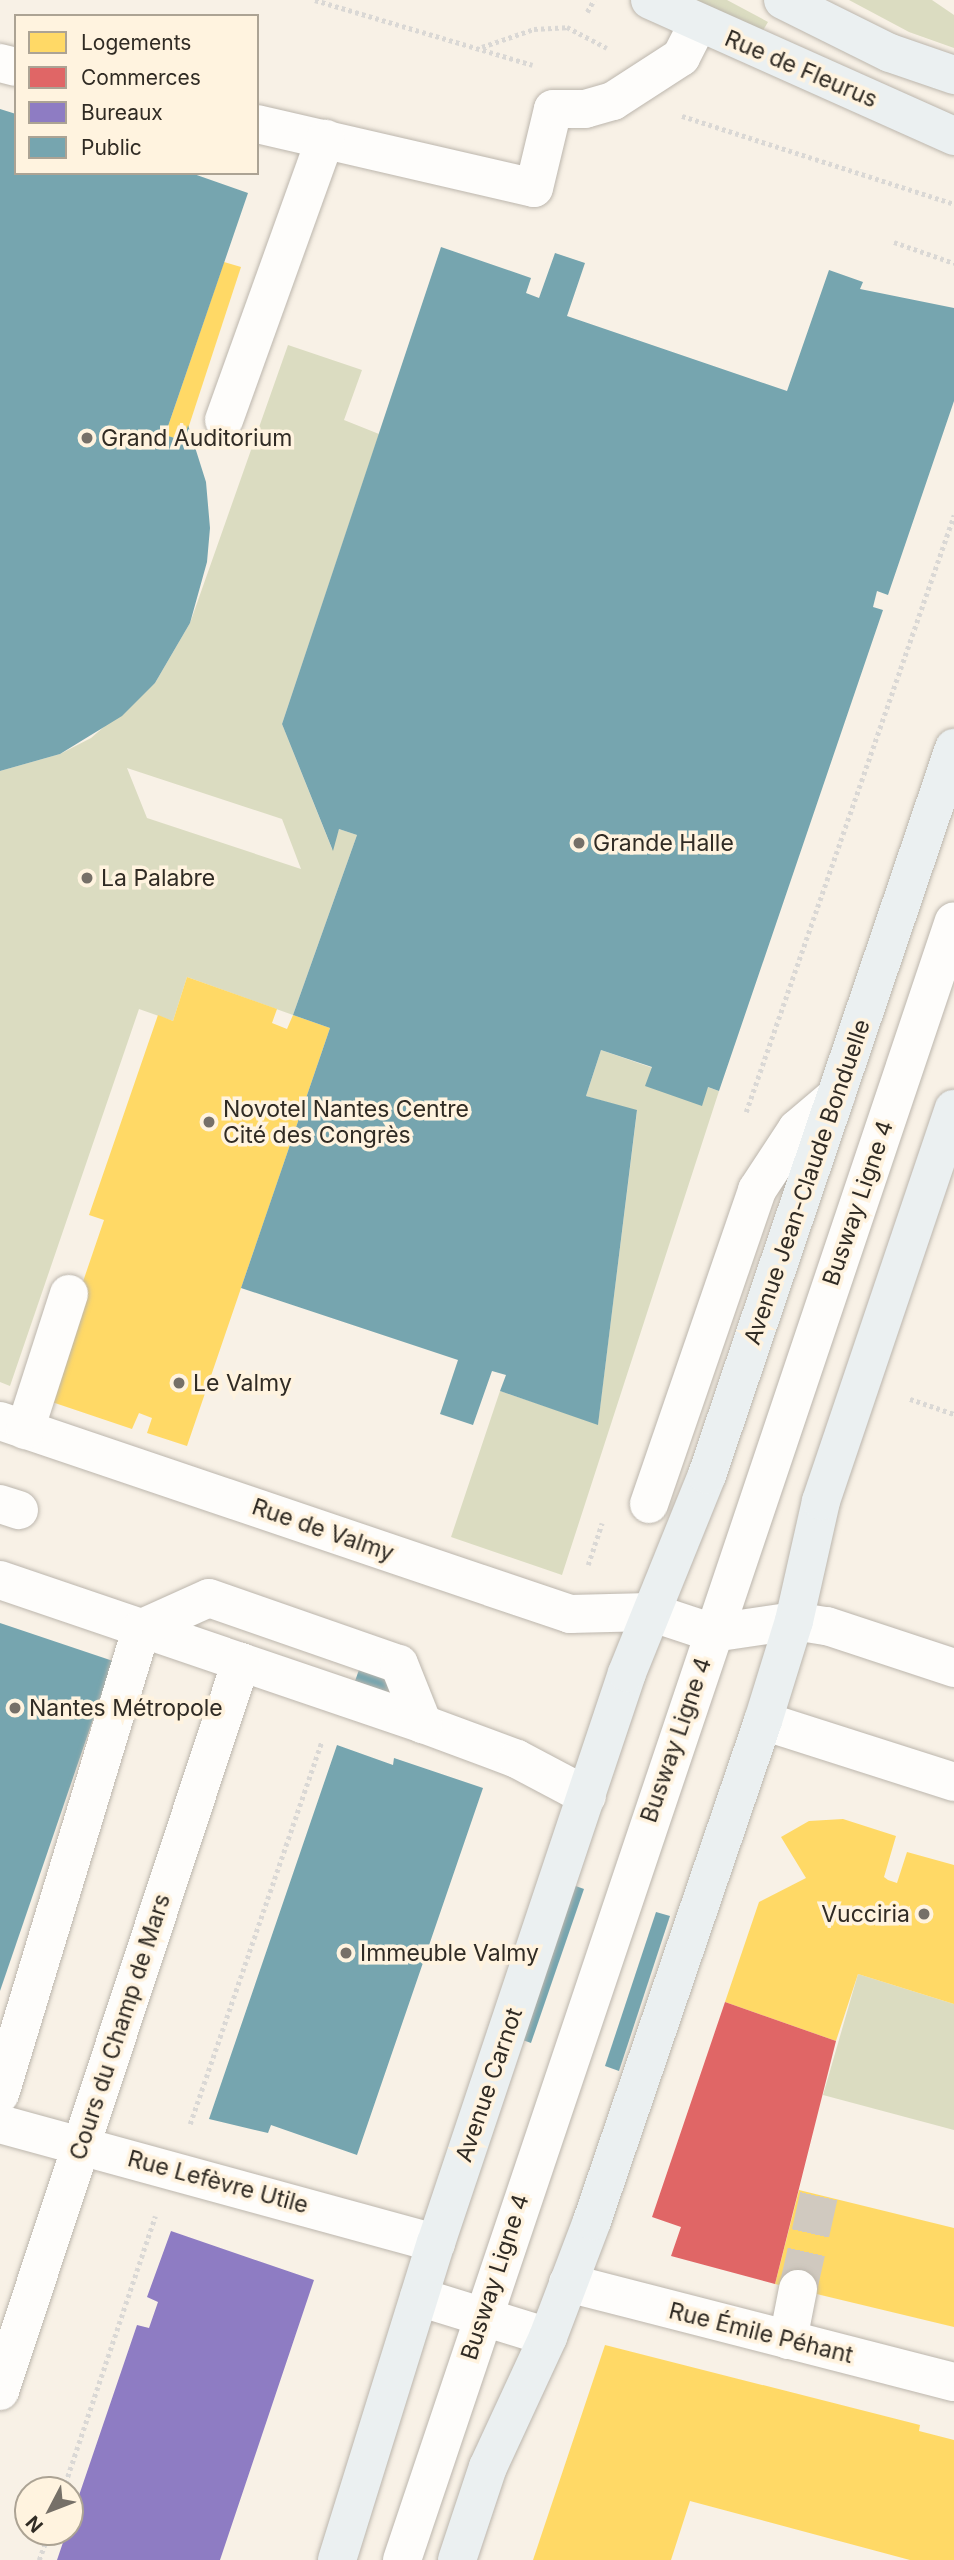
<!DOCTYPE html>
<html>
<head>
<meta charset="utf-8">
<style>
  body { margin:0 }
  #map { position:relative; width:954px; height:2560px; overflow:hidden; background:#f8f1e6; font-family:Inter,sans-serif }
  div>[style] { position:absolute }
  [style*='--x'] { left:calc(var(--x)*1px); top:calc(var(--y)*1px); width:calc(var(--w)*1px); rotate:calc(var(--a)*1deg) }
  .green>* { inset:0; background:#dbdcc1 }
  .homes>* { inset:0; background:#ffd966 }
  .shops>* { inset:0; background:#e06666 }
  .offices>* { inset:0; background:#8e7cc3 }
  .public>* { inset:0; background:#76a5af }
  .minor-tunnel>* { height:38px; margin-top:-19px; transform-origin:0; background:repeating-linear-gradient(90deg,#d0c9bf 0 38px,transparent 0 57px) }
  .path>* { height:4.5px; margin-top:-2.25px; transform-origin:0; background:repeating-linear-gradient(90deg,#dad8d5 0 3.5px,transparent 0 7px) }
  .roads { filter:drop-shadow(0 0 2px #bcb6ad) drop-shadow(0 0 2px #bcb6ad) }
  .minor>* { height:38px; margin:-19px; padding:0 19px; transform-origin:19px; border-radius:19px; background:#fefdfb }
  .major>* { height:38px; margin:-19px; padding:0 19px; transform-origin:19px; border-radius:19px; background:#ebf0f1 }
  .dots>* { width:19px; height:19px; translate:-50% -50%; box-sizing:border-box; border:4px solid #fff3df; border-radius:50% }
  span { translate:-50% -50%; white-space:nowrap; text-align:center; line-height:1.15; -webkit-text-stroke:7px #fff3df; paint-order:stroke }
  .street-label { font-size:23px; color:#302b24 }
  .poi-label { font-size:23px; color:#302b24 }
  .left { translate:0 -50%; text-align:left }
  .right { translate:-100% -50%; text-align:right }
  .legend { position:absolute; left:14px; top:14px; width:245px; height:161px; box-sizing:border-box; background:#fff3df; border:2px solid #aca394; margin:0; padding:9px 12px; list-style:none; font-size:21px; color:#302b24 }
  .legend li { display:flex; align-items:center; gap:14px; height:35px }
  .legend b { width:35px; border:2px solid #aca394 }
  .north { position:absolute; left:14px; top:2476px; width:70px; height:70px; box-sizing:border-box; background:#fff3df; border:2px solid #aca394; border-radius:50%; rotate:228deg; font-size:19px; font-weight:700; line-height:28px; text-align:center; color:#302b24 }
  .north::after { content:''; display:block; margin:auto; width:24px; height:32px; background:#767068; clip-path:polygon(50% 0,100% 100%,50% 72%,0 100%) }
</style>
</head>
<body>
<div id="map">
  <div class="green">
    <div style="clip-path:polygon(695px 0,727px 0,768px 22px,762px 32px)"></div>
    <div style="clip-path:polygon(849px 0,932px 0,954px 15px,954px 48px,909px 32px)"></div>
    <div style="clip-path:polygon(evenodd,288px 345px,362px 370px,344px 420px,379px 434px,282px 724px,332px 849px,339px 829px,357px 835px,293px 1015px,187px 977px,173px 1021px,139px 1009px,10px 1386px,0 1382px,0 771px,60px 754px,91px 738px,155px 683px,190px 623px,288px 345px,127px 768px,282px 819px,301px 869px,147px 818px,127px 768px)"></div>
    <div style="clip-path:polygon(601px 1050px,719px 1091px,562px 1575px,451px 1537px,500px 1391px,598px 1424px,637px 1111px,586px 1096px)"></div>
    <div style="clip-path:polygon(858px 1974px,954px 2004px,954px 2130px,823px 2095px)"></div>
  </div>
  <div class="homes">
    <div style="clip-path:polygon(224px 262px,241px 267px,184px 441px,165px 435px)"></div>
    <div style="clip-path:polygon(187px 977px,277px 1009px,272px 1023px,287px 1029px,293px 1015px,330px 1028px,187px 1446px,147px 1433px,152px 1418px,139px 1413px,132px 1429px,43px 1399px,104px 1220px,89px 1215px,158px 1015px,173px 1021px)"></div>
    <div style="clip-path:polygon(843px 1819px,896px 1836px,884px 1877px,888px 1880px,897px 1883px,907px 1852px,954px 1865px,954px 2004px,858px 1974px,836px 2041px,725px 2002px,759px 1902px,806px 1878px,781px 1837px,809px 1821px)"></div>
    <div style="clip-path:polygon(799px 2190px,954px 2228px,954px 2327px,775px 2284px)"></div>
    <div style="clip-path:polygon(605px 2345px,920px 2425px,919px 2431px,954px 2440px,954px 2560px,910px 2560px,690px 2501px,671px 2560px,533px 2560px)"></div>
  </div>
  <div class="shops">
    <div style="clip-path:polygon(725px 2002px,836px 2041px,775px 2284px,671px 2256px,681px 2227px,652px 2217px)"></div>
  </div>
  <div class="offices">
    <div style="clip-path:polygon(171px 2231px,314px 2280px,220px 2560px,57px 2560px,137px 2325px,149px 2328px,158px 2302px,147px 2297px)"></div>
  </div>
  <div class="public">
    <div style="clip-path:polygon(0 109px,16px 114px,16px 173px,191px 173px,248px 193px,165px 435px,184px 441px,188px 425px,206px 482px,210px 528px,207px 562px,190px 623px,155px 683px,122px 716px,60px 754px,0 771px)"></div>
    <div style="clip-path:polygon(441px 247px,531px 278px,526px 293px,539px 298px,555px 253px,585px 263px,567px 316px,787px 391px,829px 270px,863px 282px,860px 289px,954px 308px,954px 401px,888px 595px,877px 591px,873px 607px,883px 610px,719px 1091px,708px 1087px,702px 1106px,645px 1086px,652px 1067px,601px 1050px,586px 1096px,637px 1110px,598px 1425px,500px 1391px,506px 1375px,492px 1371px,473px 1425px,440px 1414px,458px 1360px,241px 1288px,330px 1028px,293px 1015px,357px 835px,339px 829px,333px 851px,282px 724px)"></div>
    <div style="clip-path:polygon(0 1623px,113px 1661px,0 1991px)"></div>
    <div style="clip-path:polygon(360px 1667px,394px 1678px,389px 1693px,355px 1681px)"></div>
    <div style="clip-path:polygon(337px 1745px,393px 1765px,394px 1758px,483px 1788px,357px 2155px,271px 2125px,268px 2133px,209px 2119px)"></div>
    <div style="clip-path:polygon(573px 1885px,584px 1889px,531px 2043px,520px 2039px)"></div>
    <div style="clip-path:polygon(656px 1912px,670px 1916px,619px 2071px,605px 2066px)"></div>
  </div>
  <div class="minor-tunnel">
    <div style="--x:798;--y:2289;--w:96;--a:-77.4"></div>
  </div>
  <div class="path">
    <div style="--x:315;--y:0;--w:227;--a:16.6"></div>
    <div style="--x:587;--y:12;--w:14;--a:-60"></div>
    <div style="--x:482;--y:47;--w:55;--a:-19.1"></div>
    <div style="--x:534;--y:29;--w:33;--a:-3"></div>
    <div style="--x:567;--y:27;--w:45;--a:27.7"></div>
    <div style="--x:682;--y:116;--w:286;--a:17.9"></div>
    <div style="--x:894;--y:242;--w:64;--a:19.3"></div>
    <div style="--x:746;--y:1112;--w:632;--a:-70.79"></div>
    <div style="--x:910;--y:1399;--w:46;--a:18.8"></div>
    <div style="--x:588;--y:1565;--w:44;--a:-71.6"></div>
    <div style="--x:190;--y:2124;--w:403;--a:-71"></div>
    <div style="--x:63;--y:2490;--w:289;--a:-71.4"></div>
    <div style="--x:39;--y:2560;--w:30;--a:-70"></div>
  </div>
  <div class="roads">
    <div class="minor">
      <div style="--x:0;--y:63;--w:16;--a:14"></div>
      <div style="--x:257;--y:124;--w:284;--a:13"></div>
      <div style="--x:534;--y:188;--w:81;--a:-76.5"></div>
      <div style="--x:553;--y:109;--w:32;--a:0"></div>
      <div style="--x:585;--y:109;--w:29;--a:-16"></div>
      <div style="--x:613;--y:101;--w:81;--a:-32.9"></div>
      <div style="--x:681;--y:57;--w:36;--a:-63"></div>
      <div style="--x:224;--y:420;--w:299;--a:-70.2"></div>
      <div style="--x:0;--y:1421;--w:602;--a:18.71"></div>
      <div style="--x:570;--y:1614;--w:80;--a:-1.4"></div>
      <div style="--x:650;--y:1612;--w:66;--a:18.4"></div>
      <div style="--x:713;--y:1633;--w:82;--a:-8.4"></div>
      <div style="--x:794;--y:1621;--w:33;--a:9"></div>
      <div style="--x:827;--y:1626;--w:134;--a:18.3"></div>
      <div style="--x:25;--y:1430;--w:143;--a:-72.1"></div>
      <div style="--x:0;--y:1504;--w:20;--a:18"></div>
      <div style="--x:649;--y:1504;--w:332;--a:-71"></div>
      <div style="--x:757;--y:1190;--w:73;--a:-56.7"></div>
      <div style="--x:797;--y:1129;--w:51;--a:-40.2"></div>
      <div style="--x:0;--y:1580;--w:447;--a:18.8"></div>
      <div style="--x:423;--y:1724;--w:100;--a:20.4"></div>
      <div style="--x:517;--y:1759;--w:79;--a:27.9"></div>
      <div style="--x:763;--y:1721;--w:201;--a:17.7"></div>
      <div style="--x:0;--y:2094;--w:487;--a:-73.1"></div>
      <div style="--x:142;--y:1628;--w:73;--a:-24.1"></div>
      <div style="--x:209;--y:1598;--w:201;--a:19.2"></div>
      <div style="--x:399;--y:1664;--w:65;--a:68.2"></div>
      <div style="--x:0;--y:2124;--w:452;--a:15.3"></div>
      <div style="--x:568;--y:2283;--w:398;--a:14.4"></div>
      <div style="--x:419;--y:2297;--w:135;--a:17.2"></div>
      <div style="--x:788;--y:2340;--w:52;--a:-78.9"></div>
      <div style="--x:0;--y:2391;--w:768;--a:-71.71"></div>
      <div style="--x:402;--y:2560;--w:1729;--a:-71.39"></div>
    </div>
    <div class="major">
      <div style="--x:650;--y:0;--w:333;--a:24.1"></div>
      <div style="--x:783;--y:0;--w:119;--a:26.4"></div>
      <div style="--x:890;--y:53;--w:68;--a:19"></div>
      <div style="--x:337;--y:2560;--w:332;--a:-72.7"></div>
      <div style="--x:436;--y:2243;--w:601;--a:-71.47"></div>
      <div style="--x:627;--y:1673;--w:214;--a:-68"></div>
      <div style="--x:707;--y:1475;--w:768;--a:-71.23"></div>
      <div style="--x:457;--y:2560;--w:98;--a:-71.6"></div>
      <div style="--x:488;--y:2467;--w:143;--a:-65.2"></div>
      <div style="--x:548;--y:2337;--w:124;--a:-69.2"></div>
      <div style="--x:592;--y:2221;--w:528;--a:-71.12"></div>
      <div style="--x:763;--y:1721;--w:105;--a:-72.8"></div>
      <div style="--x:794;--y:1621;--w:123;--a:-77.3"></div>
      <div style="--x:821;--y:1501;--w:414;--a:-71.3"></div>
    </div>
  </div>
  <div class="dots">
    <div style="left:87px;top:438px;background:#767068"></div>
    <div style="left:579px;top:843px;background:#767068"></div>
    <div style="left:87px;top:878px;background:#767068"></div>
    <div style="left:209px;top:1122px;background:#767068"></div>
    <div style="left:179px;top:1383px;background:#767068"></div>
    <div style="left:15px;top:1708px;background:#767068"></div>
    <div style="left:924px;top:1914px;background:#767068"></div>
    <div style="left:346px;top:1953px;background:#767068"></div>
  </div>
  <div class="street-label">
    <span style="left:801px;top:69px;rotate:23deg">Rue de Fleurus</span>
    <span style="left:807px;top:1182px;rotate:-71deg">Avenue Jean-Claude Bonduelle</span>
    <span style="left:858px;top:1203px;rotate:-71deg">Busway Ligne 4</span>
    <span style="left:323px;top:1530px;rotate:19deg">Rue de Valmy</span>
    <span style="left:676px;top:1740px;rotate:-71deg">Busway Ligne 4</span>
    <span style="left:120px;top:2027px;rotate:-72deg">Cours du Champ de Mars</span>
    <span style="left:489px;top:2085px;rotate:-71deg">Avenue Carnot</span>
    <span style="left:218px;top:2182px;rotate:15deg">Rue Lefèvre Utile</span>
    <span style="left:495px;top:2277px;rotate:-72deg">Busway Ligne 4</span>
    <span style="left:761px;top:2333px;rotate:14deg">Rue Émile Péhant</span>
  </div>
  <div class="poi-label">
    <span class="left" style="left:101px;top:438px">Grand Auditorium</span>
    <span class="left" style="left:593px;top:843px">Grande Halle</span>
    <span class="left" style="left:101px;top:878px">La Palabre</span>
    <span class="left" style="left:223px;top:1122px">Novotel Nantes Centre<br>Cité des Congrès</span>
    <span class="left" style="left:193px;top:1383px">Le Valmy</span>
    <span class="left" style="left:29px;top:1708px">Nantes Métropole</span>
    <span class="right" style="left:910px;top:1914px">Vucciria</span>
    <span class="left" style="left:360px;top:1953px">Immeuble Valmy</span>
  </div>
  <ul class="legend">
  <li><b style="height:19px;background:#ffd966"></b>Logements</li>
  <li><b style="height:19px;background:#e06666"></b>Commerces</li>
  <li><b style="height:19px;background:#8e7cc3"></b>Bureaux</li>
  <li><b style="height:19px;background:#76a5af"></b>Public</li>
  </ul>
  <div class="north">N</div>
</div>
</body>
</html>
